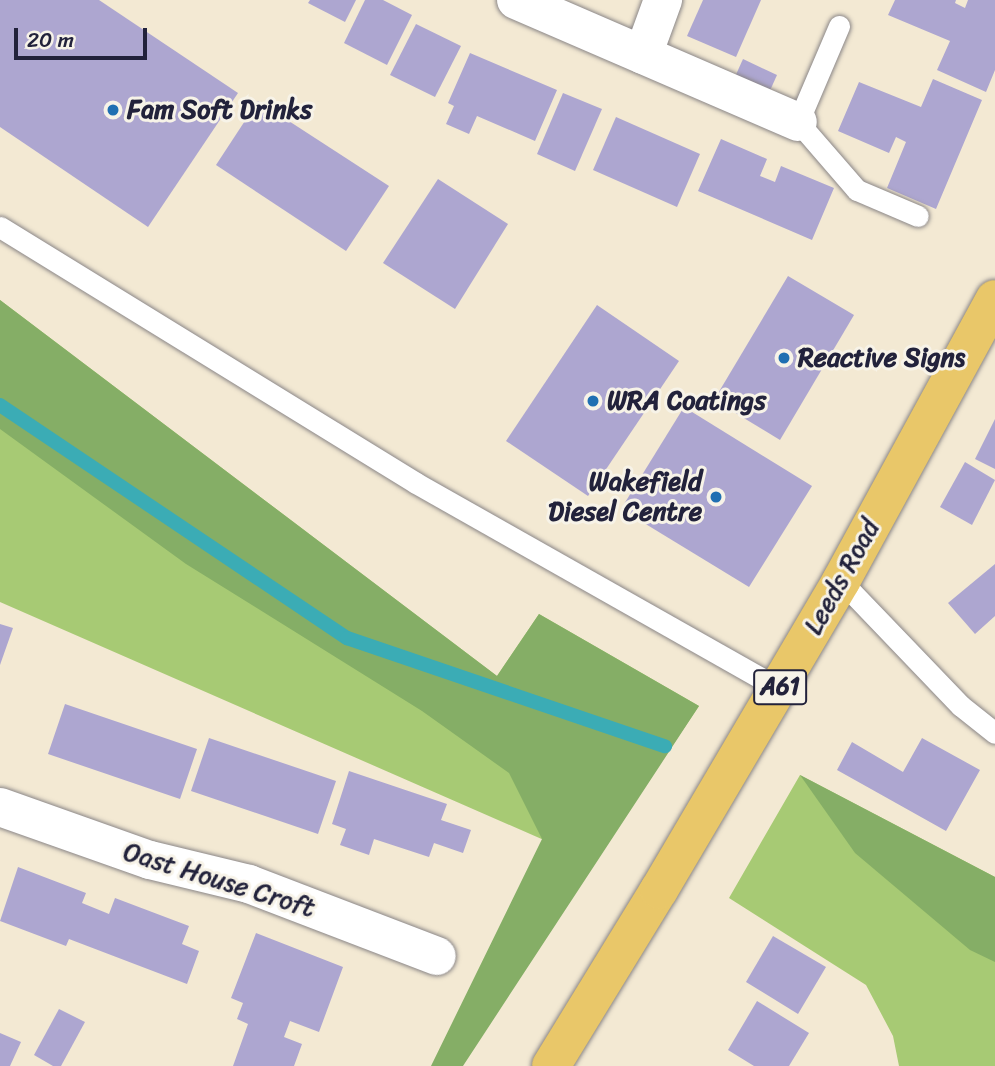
<!DOCTYPE html>
<html>
<head>
<meta charset="utf-8">
<style>
  body { margin:0 }
  #map { position:relative; width:995px; height:1066px; overflow:hidden; background:#f3e9d3; font-family:Sriracha,sans-serif }
  div>[style] { position:absolute }
  [style*='--x'] { left:calc(var(--x)*1px); top:calc(var(--y)*1px); width:calc(var(--w)*1px); rotate:calc(var(--a)*1deg) }
  .green>* { inset:0; background:#a7ca74 }
  .forest>* { inset:0; background:#85ae66 }
  .stream>* { height:14px; margin:-7px; padding:0 7px; transform-origin:7px; border-radius:7px; background:#3bacb5 }
  .building>* { inset:0; background:#ada6d0 }
  .roads { filter:drop-shadow(0 0 2px #8a8687) drop-shadow(0 0 2px #8a8687) }
  .service>* { height:21px; margin:-10.5px; padding:0 10.5px; transform-origin:10.5px; border-radius:10.5px; background:#fff }
  .minor>* { height:38px; margin:-19px; padding:0 19px; transform-origin:19px; border-radius:19px; background:#fff }
  .primary>* { height:38px; margin:-19px; padding:0 19px; transform-origin:19px; border-radius:19px; background:#e9c769 }
  .dots>* { width:19px; height:19px; translate:-50% -50%; box-sizing:border-box; border:4px solid #f7f3e8; border-radius:50% }
  span { translate:-50% -50%; white-space:nowrap; text-align:center; line-height:1.15; -webkit-text-stroke:6px #f7f3e8; paint-order:stroke }
  .shield-label span { padding:2px 5px; background:#f7f3e8; border:2px solid; border-radius:5px; -webkit-text-stroke-width:0 }
  .shield-label { font-size:24px; color:#22223b; font-weight:700 }
  .poi-label { font-size:26px; color:#22223b; font-weight:700 }
  .left { translate:0 -50%; text-align:left }
  .right { translate:-100% -50%; text-align:right }
  .street-label { font-size:26px; color:#22223b }
  .scale { position:absolute; left:14px; top:28px; width:133px; height:32px; box-sizing:border-box; border:4px solid #22223b; border-top:0; padding-left:9px; font-size:21px; line-height:24px; white-space:nowrap; color:#22223b; -webkit-text-stroke:5px #f7f3e8; paint-order:stroke }
</style>
</head>
<body>
<div id="map">
  <div class="green">
    <div style="clip-path:polygon(0 300px,497px 676px,539px 614px,699px 706px,594px 862px,0 602px)"></div>
    <div style="clip-path:polygon(800px 775px,995px 877px,995px 1066px,899px 1066px,893px 1036px,866px 985px,729px 898px)"></div>
  </div>
  <div class="forest">
    <div style="clip-path:polygon(0 300px,497px 676px,539px 614px,699px 706px,463px 1066px,431px 1066px,542px 839px,509px 773px,422px 711px,186px 564px,0 429px)"></div>
    <div style="clip-path:polygon(800px 775px,995px 877px,995px 962px,970px 950px,855px 853px)"></div>
  </div>
  <div class="stream">
    <div style="--x:0;--y:405;--w:418;--a:33.9"></div>
    <div style="--x:347;--y:638;--w:336;--a:18.8"></div>
  </div>
  <div class="building">
    <div style="clip-path:polygon(0 0,99px 0,238px 93px,148px 227px,0 127px)"></div>
    <div style="clip-path:polygon(310px 0,356px 0,345px 22px,308px 3px)"></div>
    <div style="clip-path:polygon(365px 0,383px 0,412px 15px,387px 65px,344px 43px)"></div>
    <div style="clip-path:polygon(703px 0,761px 0,736px 57px,687px 36px)"></div>
    <div style="clip-path:polygon(895px 0,956px 0,955px 3px,965px 8px,968px 0,995px 0,995px 70px,986px 92px,937px 70px,950px 41px,888px 15px)"></div>
    <div style="clip-path:polygon(416px 24px,461px 46px,435px 97px,390px 75px)"></div>
    <div style="clip-path:polygon(470px 53px,557px 90px,535px 141px,477px 116px,469px 134px,446px 124px,454px 106px,448px 103px)"></div>
    <div style="clip-path:polygon(743px 59px,777px 75px,768px 95px,734px 79px)"></div>
    <div style="clip-path:polygon(933px 79px,982px 100px,936px 209px,887px 188px,906px 142px,896px 137px,889px 153px,838px 131px,859px 82px,921px 107px)"></div>
    <div style="clip-path:polygon(563px 93px,602px 109px,575px 171px,537px 154px)"></div>
    <div style="clip-path:polygon(258px 101px,389px 186px,346px 251px,216px 165px)"></div>
    <div style="clip-path:polygon(616px 117px,700px 154px,677px 207px,593px 170px)"></div>
    <div style="clip-path:polygon(721px 139px,767px 159px,760px 176px,775px 182px,781px 166px,834px 188px,812px 240px,698px 191px)"></div>
    <div style="clip-path:polygon(438px 179px,508px 224px,455px 309px,383px 263px)"></div>
    <div style="clip-path:polygon(788px 276px,854px 315px,780px 440px,714px 400px)"></div>
    <div style="clip-path:polygon(597px 305px,679px 361px,588px 496px,506px 441px)"></div>
    <div style="clip-path:polygon(684px 407px,812px 486px,749px 587px,621px 509px)"></div>
    <div style="clip-path:polygon(995px 419px,995px 469px,975px 459px)"></div>
    <div style="clip-path:polygon(965px 462px,995px 480px,972px 525px,940px 507px)"></div>
    <div style="clip-path:polygon(995px 564px,995px 616px,975px 634px,948px 603px)"></div>
    <div style="clip-path:polygon(0 624px,13px 628px,0 665px)"></div>
    <div style="clip-path:polygon(65px 704px,197px 749px,180px 799px,48px 754px)"></div>
    <div style="clip-path:polygon(209px 738px,336px 781px,318px 834px,191px 791px)"></div>
    <div style="clip-path:polygon(922px 738px,980px 770px,946px 831px,837px 770px,852px 742px,903px 772px)"></div>
    <div style="clip-path:polygon(349px 771px,447px 804px,441px 820px,471px 830px,463px 853px,434px 843px,429px 857px,374px 839px,369px 855px,340px 845px,346px 829px,332px 824px)"></div>
    <div style="clip-path:polygon(18px 867px,86px 893px,82px 903px,109px 914px,115px 898px,189px 926px,182px 944px,199px 951px,187px 984px,69px 939px,66px 946px,0 921px)"></div>
    <div style="clip-path:polygon(256px 933px,343px 967px,319px 1032px,290px 1021px,284px 1037px,302px 1044px,294px 1066px,233px 1066px,248px 1024px,237px 1019px,243px 1003px,231px 998px)"></div>
    <div style="clip-path:polygon(773px 936px,826px 967px,798px 1014px,746px 982px)"></div>
    <div style="clip-path:polygon(757px 1001px,809px 1033px,789px 1066px,754px 1066px,728px 1050px)"></div>
    <div style="clip-path:polygon(59px 1009px,85px 1022px,61px 1066px,53px 1066px,34px 1055px)"></div>
    <div style="clip-path:polygon(0 1033px,21px 1042px,10px 1066px,0 1066px)"></div>
  </div>
  <div class="roads">
    <div class="service">
      <div style="--x:839;--y:26;--w:104;--a:113.1"></div>
      <div style="--x:798;--y:122;--w:90;--a:49.1"></div>
      <div style="--x:857;--y:190;--w:66;--a:23.1"></div>
      <div style="--x:0;--y:227;--w:488;--a:31.6"></div>
      <div style="--x:416;--y:483;--w:417;--a:29.5"></div>
      <div style="--x:841;--y:581;--w:173;--a:46.2"></div>
      <div style="--x:961;--y:706;--w:43;--a:38.5"></div>
    </div>
    <div class="minor">
      <div style="--x:516;--y:0;--w:307;--a:23.4"></div>
      <div style="--x:643;--y:55;--w:59;--a:-70"></div>
      <div style="--x:0;--y:807;--w:159;--a:19.5"></div>
      <div style="--x:150;--y:860;--w:102;--a:13.6"></div>
      <div style="--x:249;--y:884;--w:201;--a:21"></div>
    </div>
    <div class="primary">
      <div style="--x:551;--y:1066;--w:206;--a:-58.5"></div>
      <div style="--x:659;--y:890;--w:359;--a:-59.5"></div>
      <div style="--x:841;--y:581;--w:321;--a:-61.4"></div>
    </div>
  </div>
  <div class="dots">
    <div style="left:113px;top:110px;background:#1f6fb2"></div>
    <div style="left:784px;top:358px;background:#1f6fb2"></div>
    <div style="left:593px;top:401px;background:#1f6fb2"></div>
    <div style="left:716px;top:497px;background:#1f6fb2"></div>
  </div>
  <div class="shield-label">
    <span style="left:780px;top:687px">A61</span>
  </div>
  <div class="poi-label">
    <span class="left" style="left:127px;top:110px">Fam Soft Drinks</span>
    <span class="left" style="left:798px;top:358px">Reactive Signs</span>
    <span class="left" style="left:607px;top:401px">WRA Coatings</span>
    <span class="right" style="left:702px;top:497px">Wakefield<br>Diesel Centre</span>
  </div>
  <div class="street-label">
    <span style="left:842px;top:577px;rotate:-61deg">Leeds Road</span>
    <span style="left:219px;top:880px;rotate:17deg">Oast House Croft</span>
  </div>
  <div class="scale">20 m</div>
</div>
</body>
</html>
